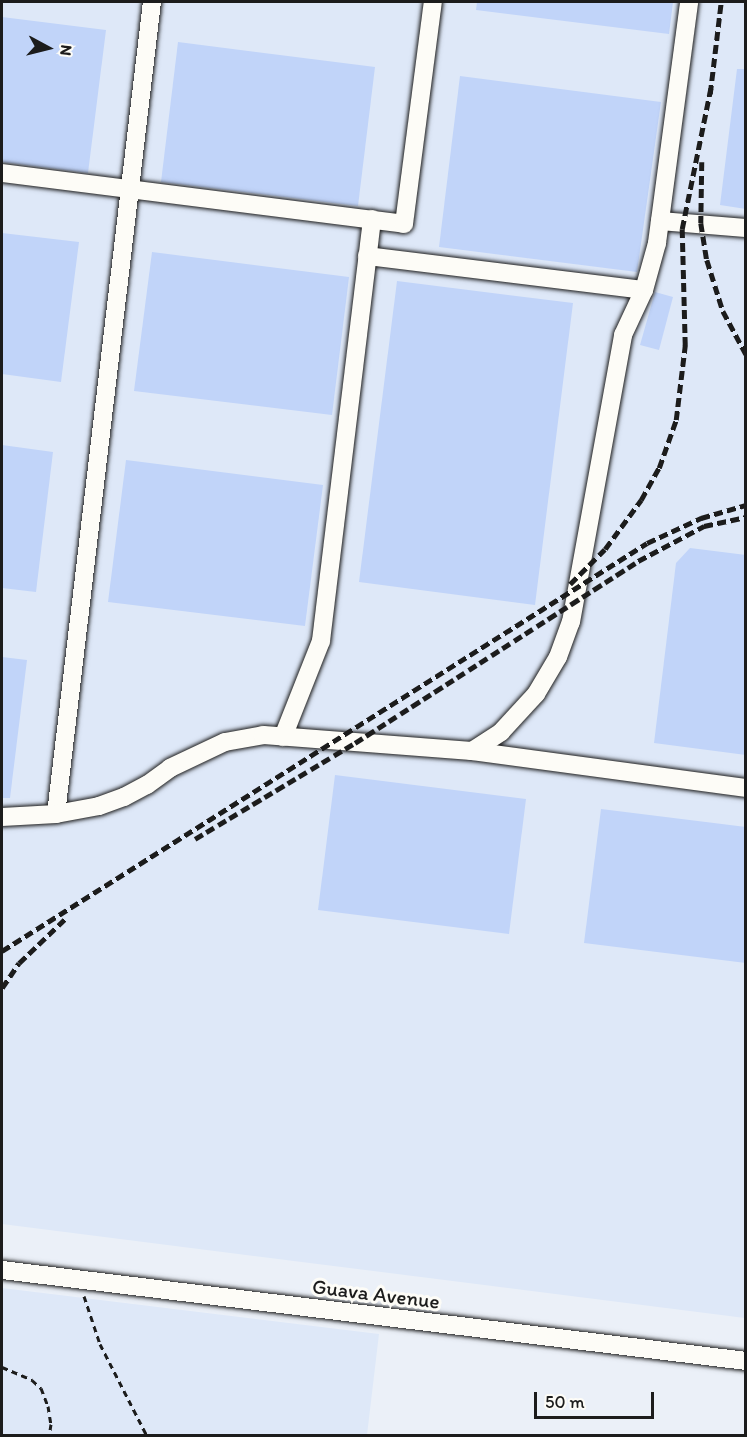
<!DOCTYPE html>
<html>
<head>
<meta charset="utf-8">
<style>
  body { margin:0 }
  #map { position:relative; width:747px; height:1437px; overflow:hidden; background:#ebf0f8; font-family:Itim,sans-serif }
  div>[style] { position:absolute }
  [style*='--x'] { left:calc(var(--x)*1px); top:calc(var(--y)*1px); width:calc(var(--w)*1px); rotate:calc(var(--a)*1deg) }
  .built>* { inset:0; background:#dee8f8 }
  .building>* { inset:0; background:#c1d4f9 }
  .path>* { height:3px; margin-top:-1.5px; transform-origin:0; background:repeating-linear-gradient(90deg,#1c1c1c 0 6px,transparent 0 10.5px) }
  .roads { filter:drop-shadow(0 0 2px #1c1c1c) drop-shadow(0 0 2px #1c1c1c) }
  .minor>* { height:18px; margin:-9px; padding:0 9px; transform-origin:9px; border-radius:9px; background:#fdfcf7 }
  .rail>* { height:4.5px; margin-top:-2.25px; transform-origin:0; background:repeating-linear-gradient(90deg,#1c1c1c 0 9px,transparent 0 13.5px) }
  span { translate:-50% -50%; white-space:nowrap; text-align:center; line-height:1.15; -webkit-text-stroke:6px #fdfcf7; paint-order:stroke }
  .street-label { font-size:21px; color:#1c1c1c }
  .frame { position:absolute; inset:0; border:3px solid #1c1c1c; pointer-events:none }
  .north { position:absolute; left:18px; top:18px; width:60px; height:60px; -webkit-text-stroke:4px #fdfcf7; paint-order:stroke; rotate:97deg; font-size:16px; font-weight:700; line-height:24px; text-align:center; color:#1c1c1c }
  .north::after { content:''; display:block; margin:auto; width:21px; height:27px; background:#1c1c1c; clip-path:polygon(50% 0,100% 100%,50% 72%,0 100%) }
  .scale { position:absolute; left:534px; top:1392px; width:120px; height:27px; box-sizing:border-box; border:3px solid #1c1c1c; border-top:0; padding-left:8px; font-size:18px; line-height:21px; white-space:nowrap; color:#1c1c1c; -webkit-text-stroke:4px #fdfcf7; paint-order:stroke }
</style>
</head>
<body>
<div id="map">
  <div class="built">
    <div style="clip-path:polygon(2px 2px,745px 2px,745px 1318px,2px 1224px)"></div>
    <div style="clip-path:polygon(2px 1288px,379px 1334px,367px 1435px,2px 1435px)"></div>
  </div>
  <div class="building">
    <div style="clip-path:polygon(477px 2px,673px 2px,669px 34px,476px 10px)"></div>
    <div style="clip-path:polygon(2px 17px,106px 30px,88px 173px,2px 162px)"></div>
    <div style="clip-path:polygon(178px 42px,375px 67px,358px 206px,161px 182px)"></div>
    <div style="clip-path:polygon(737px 69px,746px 69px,746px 209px,720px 205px)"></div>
    <div style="clip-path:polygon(460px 76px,661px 102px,637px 272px,439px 247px)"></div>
    <div style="clip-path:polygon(2px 233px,79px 242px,61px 382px,2px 374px)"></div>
    <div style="clip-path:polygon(152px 252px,349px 277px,332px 415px,134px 391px)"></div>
    <div style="clip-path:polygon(397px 281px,573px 303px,535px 605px,359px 582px)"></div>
    <div style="clip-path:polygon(655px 292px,673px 297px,659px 350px,640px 345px)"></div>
    <div style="clip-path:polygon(2px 445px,53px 452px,36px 592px,2px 588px)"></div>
    <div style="clip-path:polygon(126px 460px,323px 485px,305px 626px,108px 602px)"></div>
    <div style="clip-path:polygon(690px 548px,746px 555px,746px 755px,654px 743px,676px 563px)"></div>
    <div style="clip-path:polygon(2px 657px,27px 660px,10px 798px,2px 798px)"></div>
    <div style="clip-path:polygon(335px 775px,526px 799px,509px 934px,318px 910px)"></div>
    <div style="clip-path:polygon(601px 809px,746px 827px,746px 963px,584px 943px)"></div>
  </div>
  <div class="path">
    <div style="--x:84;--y:1296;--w:51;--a:71.6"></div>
    <div style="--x:100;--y:1344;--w:103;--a:62.9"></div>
    <div style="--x:2;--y:1367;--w:33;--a:23"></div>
    <div style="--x:32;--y:1380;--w:12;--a:42"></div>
    <div style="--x:41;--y:1388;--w:19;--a:69"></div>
    <div style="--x:48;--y:1406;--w:18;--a:81"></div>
    <div style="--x:51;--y:1424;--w:12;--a:99"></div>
  </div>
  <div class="roads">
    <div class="minor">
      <div style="--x:2;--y:173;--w:405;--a:7.2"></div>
      <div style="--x:404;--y:224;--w:224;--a:-82.6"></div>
      <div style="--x:660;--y:221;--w:86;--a:4.7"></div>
      <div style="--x:367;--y:256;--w:279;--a:7"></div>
      <div style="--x:283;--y:737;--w:103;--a:-68.4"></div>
      <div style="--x:321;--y:641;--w:425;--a:-83.1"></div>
      <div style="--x:472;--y:751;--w:35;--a:-33"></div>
      <div style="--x:501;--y:732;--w:52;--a:-47.4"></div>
      <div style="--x:536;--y:694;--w:43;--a:-59.3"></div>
      <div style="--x:558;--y:657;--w:37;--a:-70"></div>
      <div style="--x:571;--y:622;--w:292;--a:-79.7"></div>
      <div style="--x:623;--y:335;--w:50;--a:-65"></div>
      <div style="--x:644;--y:290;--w:49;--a:-74.5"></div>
      <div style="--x:657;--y:243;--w:243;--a:-82.4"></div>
      <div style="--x:56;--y:814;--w:818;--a:-83.26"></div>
      <div style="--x:2;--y:817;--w:54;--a:-3.2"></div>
      <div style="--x:56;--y:814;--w:44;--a:-10.5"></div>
      <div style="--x:99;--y:806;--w:27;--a:-20"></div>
      <div style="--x:124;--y:797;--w:26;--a:-28"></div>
      <div style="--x:147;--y:785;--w:29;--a:-36"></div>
      <div style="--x:170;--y:768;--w:61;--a:-25.3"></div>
      <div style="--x:225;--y:742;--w:39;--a:-10"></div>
      <div style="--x:263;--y:735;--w:210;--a:4.4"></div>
      <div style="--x:472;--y:751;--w:276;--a:7.7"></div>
      <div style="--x:2;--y:1270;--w:750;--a:6.97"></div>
    </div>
  </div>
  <div class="rail">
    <div style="--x:710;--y:94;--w:93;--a:-83.2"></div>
    <div style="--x:702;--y:162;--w:61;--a:90.9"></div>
    <div style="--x:701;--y:223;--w:37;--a:81"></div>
    <div style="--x:707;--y:260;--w:53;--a:72.6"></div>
    <div style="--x:723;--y:311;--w:49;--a:61.9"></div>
    <div style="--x:570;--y:584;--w:49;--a:-45"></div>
    <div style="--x:605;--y:549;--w:61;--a:-53.7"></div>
    <div style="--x:641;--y:500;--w:37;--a:-61"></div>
    <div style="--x:659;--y:468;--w:51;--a:-70.5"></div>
    <div style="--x:676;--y:420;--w:75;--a:-83.1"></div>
    <div style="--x:685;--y:346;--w:117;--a:-91.5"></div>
    <div style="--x:682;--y:229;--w:145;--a:-78.5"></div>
    <div style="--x:195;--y:839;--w:187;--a:-31"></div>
    <div style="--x:355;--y:743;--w:336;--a:-32.7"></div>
    <div style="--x:638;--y:561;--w:75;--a:-27.9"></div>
    <div style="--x:704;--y:526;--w:43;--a:-12.1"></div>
    <div style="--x:2;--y:951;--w:763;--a:-32.32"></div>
    <div style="--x:647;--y:543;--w:60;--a:-24.8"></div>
    <div style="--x:701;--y:518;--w:47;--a:-16.1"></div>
    <div style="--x:2;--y:988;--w:30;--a:-56"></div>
    <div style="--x:19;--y:963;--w:66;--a:-43.8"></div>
  </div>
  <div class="street-label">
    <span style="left:376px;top:1294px;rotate:7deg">Guava Avenue</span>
  </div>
  <div class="frame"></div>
  <div class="north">N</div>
  <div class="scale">50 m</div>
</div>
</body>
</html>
